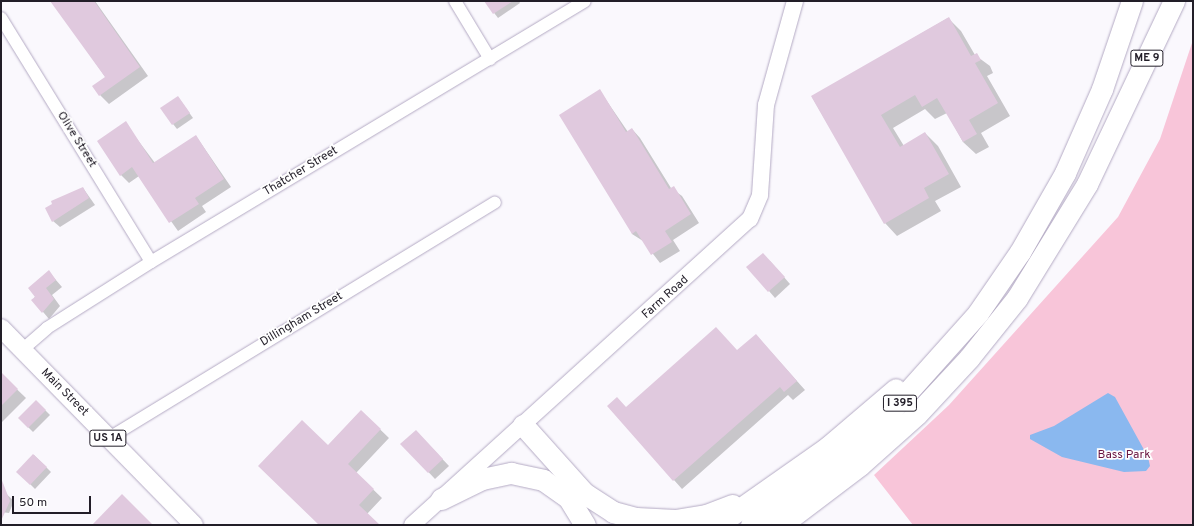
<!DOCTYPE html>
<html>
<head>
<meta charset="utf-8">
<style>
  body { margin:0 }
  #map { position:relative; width:1194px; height:526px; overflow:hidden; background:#faf8fd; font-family:Overpass,sans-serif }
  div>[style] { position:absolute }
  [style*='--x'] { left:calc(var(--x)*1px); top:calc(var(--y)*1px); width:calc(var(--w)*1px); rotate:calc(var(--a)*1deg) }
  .green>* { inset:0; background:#f8c5d9 }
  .water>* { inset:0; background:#8ab8ef }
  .shadow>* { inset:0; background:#0003 }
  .building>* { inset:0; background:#e0c9de }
  .roads { filter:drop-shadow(0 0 1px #b4aac4) drop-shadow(0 0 1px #b4aac4) }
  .street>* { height:12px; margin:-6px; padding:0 6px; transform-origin:6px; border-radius:6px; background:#fff }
  .secondary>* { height:16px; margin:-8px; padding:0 8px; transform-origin:8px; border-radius:8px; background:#fff }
  .primary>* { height:18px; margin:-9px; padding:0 9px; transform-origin:9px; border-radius:9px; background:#fff }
  .highway>* { height:21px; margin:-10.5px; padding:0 10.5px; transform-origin:10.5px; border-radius:10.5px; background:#fff }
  span { translate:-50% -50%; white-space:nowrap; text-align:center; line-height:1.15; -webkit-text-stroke:3.5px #fff; paint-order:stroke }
  .shield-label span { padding:1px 3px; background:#fff; border:1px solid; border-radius:3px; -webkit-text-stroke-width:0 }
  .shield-label { font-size:11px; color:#221e28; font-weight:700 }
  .street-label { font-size:12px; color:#221e28 }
  .park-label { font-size:12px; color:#681541 }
  .frame { position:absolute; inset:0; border:2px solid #221e28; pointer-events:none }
  .scale { position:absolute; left:12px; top:496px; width:79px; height:18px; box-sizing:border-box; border:2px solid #221e28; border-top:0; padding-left:5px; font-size:12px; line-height:14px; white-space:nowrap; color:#221e28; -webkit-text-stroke:3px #fff; paint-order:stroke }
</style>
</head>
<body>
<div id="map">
  <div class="green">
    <div style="clip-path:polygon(1193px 40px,1193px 525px,913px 525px,874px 475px,949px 405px,1118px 217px,1160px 139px)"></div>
  </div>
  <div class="water">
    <div style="clip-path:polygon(1108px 393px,1115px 397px,1148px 457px,1150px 466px,1146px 471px,1124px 472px,1062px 457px,1030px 439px,1030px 435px,1054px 426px)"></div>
  </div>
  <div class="shadow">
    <div style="clip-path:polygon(52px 1px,95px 1px,148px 76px,109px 104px,100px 95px,106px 78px)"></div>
    <div style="clip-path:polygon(485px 1px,519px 1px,520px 3px,498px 18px)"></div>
    <div style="clip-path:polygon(948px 18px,961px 31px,975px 55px,990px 66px,993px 73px,987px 76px,1010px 116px,981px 133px,989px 147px,976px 154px,963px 142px,947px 113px,935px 119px,925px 109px,893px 128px,904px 146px,925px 133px,938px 146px,961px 187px,935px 201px,941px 211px,897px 236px,885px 223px,812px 97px)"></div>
    <div style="clip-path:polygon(600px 91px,628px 132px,632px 129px,640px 138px,671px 188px,682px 196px,699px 223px,673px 240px,680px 251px,660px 263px,643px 241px,632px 234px)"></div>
    <div style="clip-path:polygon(178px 97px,193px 118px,177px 129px,173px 124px)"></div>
    <div style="clip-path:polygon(125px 123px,155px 163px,196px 136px,231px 187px,202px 206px,206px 212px,178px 231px,139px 176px,129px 183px,121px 175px)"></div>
    <div style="clip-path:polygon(83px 188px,95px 205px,60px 227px,53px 221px)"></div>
    <div style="clip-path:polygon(770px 261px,790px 284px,775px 298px,769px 291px)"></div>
    <div style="clip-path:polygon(49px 272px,62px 287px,52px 295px,60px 306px,49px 319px,33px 300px)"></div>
    <div style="clip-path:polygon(756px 335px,805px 390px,793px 400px,788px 395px,682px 489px,608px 406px,626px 408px,737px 351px)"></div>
    <div style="clip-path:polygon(1px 374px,26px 398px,1px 423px)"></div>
    <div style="clip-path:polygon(36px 401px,50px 415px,33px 432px,19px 418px)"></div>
    <div style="clip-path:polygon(361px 411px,389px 438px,356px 473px,382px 498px,367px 514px,379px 525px,320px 525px,328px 446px)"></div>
    <div style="clip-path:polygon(416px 431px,449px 466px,435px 479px,402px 444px)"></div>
    <div style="clip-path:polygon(34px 455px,51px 472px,35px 489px,18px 472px)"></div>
    <div style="clip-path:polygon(1px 489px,14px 501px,9px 513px,1px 512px)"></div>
  </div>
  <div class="building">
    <div style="clip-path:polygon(50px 1px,94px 1px,140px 67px,99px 96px,92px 86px,105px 77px)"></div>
    <div style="clip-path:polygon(484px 1px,513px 1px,493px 14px)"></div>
    <div style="clip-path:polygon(949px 17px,971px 56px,977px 53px,981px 60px,975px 63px,998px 103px,969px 120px,977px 134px,963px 142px,937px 98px,922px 107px,915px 95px,881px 115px,900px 147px,925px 132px,949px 174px,924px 188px,929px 198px,884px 224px,811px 96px)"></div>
    <div style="clip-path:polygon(600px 89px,626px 132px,632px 128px,669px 189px,674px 186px,691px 214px,665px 231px,672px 242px,651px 255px,636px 231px,632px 234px,559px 115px)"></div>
    <div style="clip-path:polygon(178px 96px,190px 113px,172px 125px,160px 108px)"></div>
    <div style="clip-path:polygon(126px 121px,153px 163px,196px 135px,224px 179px,195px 198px,199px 204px,169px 223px,132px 167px,120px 176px,97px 141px)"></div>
    <div style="clip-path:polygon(83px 187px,89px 198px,52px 222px,45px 208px,52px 204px,51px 201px)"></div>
    <div style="clip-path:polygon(763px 253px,785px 277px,768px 292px,746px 267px)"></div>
    <div style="clip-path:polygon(49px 270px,56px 280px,46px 288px,54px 299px,42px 313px,31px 300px,35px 297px,28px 288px)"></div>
    <div style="clip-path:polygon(716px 327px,737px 350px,756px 334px,797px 381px,784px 392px,780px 387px,673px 481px,607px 406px,617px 397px,626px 407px)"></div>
    <div style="clip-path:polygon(1px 372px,18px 389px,1px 406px)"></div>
    <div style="clip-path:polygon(36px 400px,46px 410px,28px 428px,18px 418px)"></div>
    <div style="clip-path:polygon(361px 410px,381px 429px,348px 464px,374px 489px,359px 505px,380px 525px,319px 525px,258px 466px,302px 420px,328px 445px)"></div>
    <div style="clip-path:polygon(416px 430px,443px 459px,428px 473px,400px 444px)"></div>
    <div style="clip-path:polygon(33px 454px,47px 467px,30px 485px,16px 472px)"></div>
    <div style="clip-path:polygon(1px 478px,10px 501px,1px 521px)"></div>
    <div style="clip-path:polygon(122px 494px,153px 525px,92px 525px)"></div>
  </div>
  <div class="roads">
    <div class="street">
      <div style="--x:455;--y:1;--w:68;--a:58.9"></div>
      <div style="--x:1;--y:18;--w:286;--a:58.4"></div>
      <div style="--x:22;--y:350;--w:33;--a:-41"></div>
      <div style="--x:47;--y:328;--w:123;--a:-32.4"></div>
      <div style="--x:151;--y:262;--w:506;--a:-31.02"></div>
      <div style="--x:109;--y:438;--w:452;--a:-31.4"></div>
    </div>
    <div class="secondary">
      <div style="--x:412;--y:525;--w:456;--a:-42.2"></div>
      <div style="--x:750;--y:219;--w:26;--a:-67"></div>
      <div style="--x:760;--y:195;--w:90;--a:-86.2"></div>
      <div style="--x:766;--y:105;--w:108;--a:-74.4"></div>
    </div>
    <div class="primary">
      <div style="--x:1;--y:328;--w:276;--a:45.6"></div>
    </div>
    <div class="highway">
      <div style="--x:523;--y:425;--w:91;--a:48.1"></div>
      <div style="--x:584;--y:493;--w:35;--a:33"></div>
      <div style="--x:613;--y:512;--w:24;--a:15"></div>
      <div style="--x:636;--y:518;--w:39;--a:3"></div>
      <div style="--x:675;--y:520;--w:31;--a:-9"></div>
      <div style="--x:706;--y:515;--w:28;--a:-21"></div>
      <div style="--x:563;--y:489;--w:42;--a:58.6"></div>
      <div style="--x:441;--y:499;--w:46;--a:-26"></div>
      <div style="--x:482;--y:479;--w:30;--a:-12"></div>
      <div style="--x:511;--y:473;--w:33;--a:12"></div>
      <div style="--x:543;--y:480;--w:35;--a:35"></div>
      <div style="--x:717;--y:525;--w:136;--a:-35.1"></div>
      <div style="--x:828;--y:447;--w:89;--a:-40.5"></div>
      <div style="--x:751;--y:525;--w:87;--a:-35.7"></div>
      <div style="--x:822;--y:474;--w:74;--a:-41.2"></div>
      <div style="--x:878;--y:425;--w:150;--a:-48.2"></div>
      <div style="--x:978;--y:313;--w:74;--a:-55.5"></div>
      <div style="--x:1020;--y:252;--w:91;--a:-60.3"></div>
      <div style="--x:1065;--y:173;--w:92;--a:-66.2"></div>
      <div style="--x:1102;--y:89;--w:93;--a:-71.2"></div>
      <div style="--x:781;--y:525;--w:99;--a:-37.2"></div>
      <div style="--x:860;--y:465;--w:76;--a:-41.8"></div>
      <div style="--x:917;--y:414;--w:76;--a:-47.1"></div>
      <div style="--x:969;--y:358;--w:77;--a:-51.3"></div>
      <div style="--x:1017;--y:298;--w:134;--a:-58.4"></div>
      <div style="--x:1087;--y:184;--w:203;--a:-64.6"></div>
    </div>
  </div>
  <div class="shield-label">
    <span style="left:1147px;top:58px">ME 9</span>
    <span style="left:900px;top:403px">I 395</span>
    <span style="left:108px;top:438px">US 1A</span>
  </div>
  <div class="street-label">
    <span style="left:76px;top:140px;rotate:58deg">Olive Street</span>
    <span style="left:301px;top:172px;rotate:-31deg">Thatcher Street</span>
    <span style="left:666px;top:298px;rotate:-42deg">Farm Road</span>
    <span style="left:302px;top:320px;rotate:-31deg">Dillingham Street</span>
    <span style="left:64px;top:393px;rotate:45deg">Main Street</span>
  </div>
  <div class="park-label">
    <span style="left:1124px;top:456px">Bass Park</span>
  </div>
  <div class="frame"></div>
  <div class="scale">50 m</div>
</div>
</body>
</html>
